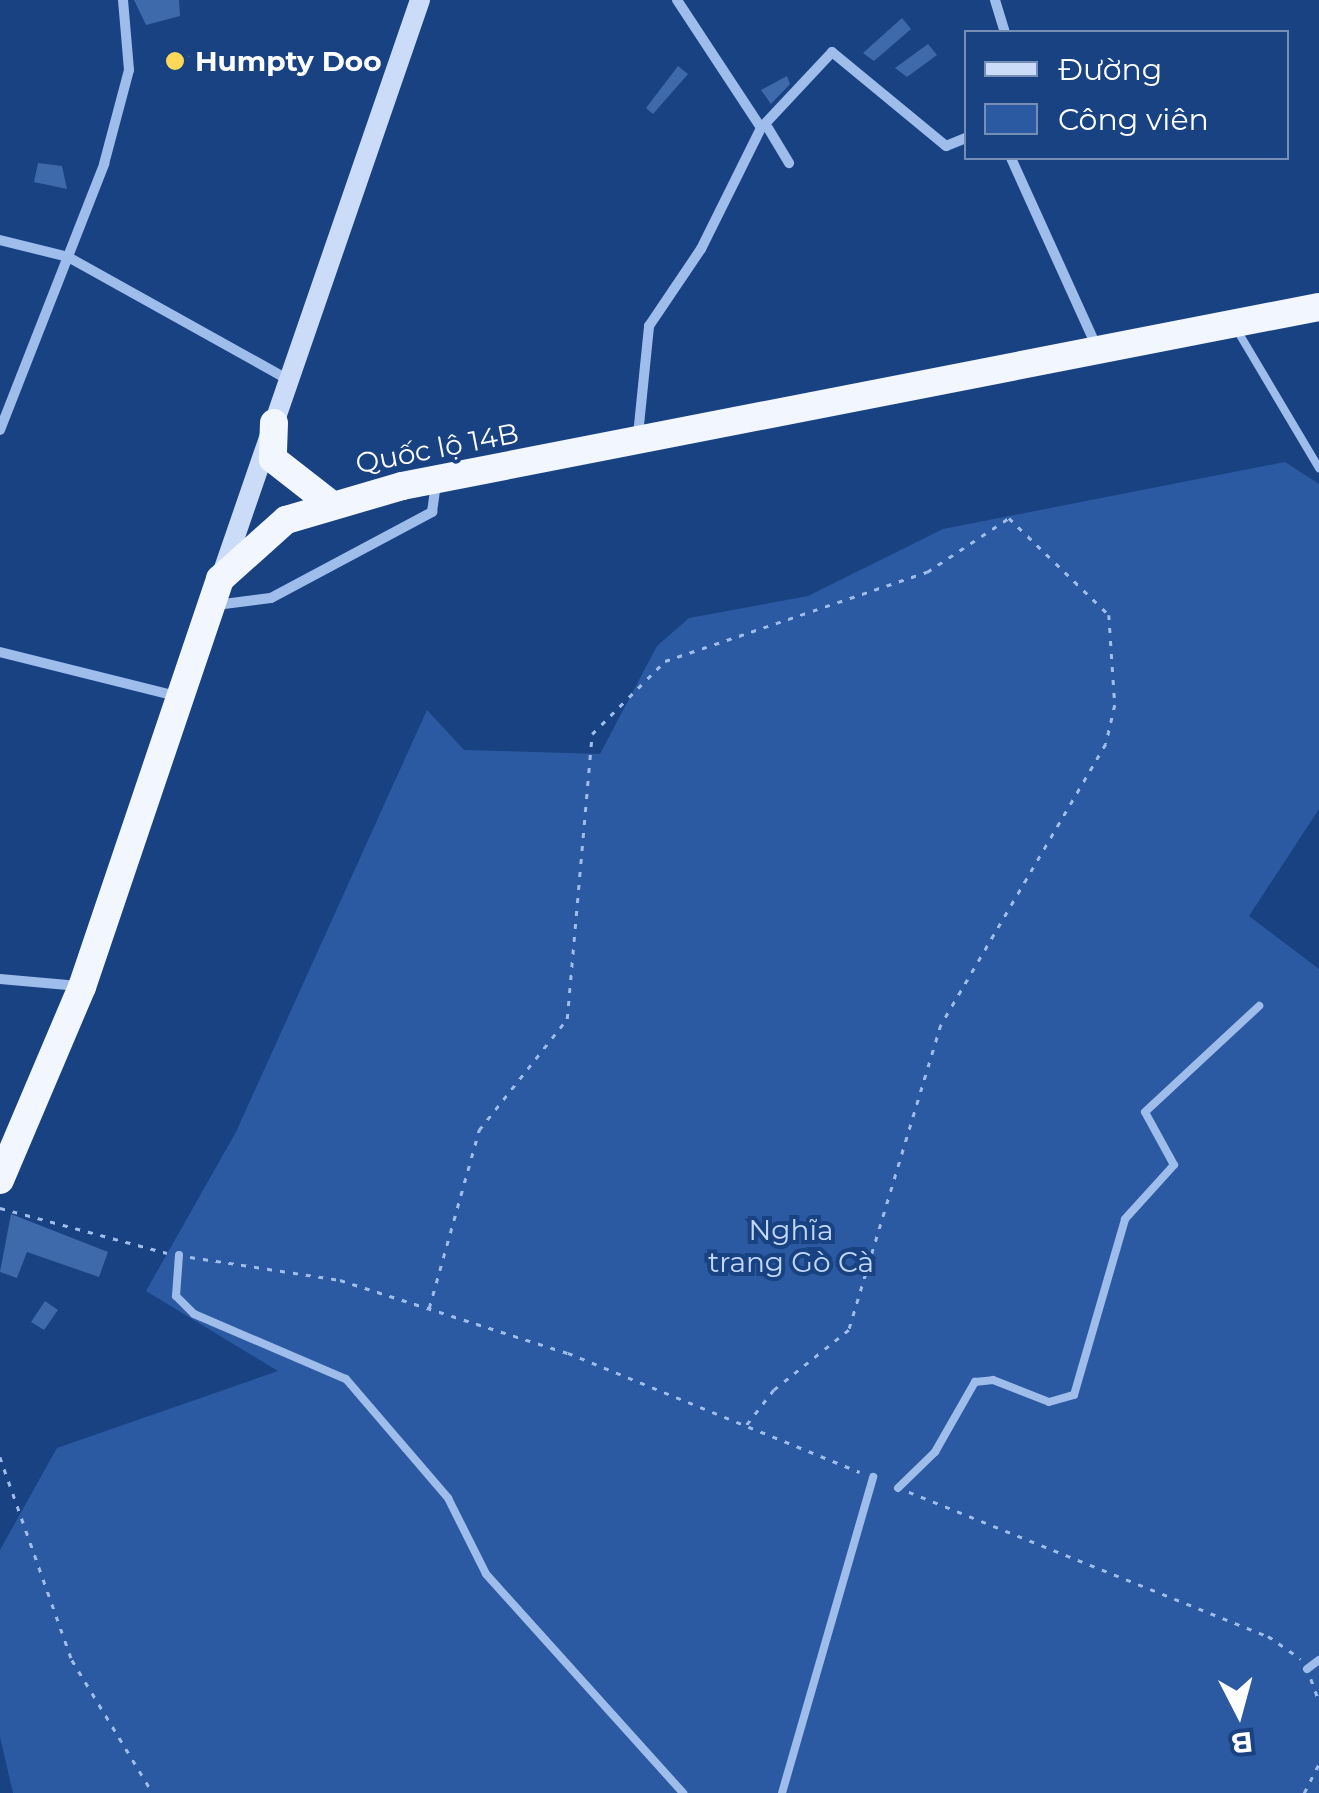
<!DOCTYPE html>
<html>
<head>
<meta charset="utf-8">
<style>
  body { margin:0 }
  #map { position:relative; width:1319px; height:1793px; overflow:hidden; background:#194283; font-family:Montserrat,sans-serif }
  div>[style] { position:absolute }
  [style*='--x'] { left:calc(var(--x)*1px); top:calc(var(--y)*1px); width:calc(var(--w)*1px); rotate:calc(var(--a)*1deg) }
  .green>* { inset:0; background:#2c5aa2 }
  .building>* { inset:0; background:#3e69ab }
  .path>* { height:2.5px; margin-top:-1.25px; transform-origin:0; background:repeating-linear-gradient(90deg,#9ebdeb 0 5px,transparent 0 13px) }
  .service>* { height:8px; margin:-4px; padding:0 4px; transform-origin:4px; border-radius:4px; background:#9ebdeb }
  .minor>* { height:10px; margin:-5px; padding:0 5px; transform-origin:5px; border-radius:5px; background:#9ebdeb }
  .secondary>* { height:20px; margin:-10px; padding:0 10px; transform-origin:10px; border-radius:10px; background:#cadcf8 }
  .trunk>* { height:28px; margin:-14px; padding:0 14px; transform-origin:14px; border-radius:14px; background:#f1f6ff }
  .dots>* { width:28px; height:28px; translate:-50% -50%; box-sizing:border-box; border:5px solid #194283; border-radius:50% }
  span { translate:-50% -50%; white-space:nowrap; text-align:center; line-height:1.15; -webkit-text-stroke:8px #194283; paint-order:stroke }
  .poi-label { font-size:28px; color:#fff; font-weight:700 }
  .left { translate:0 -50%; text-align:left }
  .street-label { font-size:28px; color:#fff }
  .park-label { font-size:28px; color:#c3d8f8 }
  .legend { position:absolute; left:964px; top:30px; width:325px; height:130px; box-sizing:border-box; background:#194283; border:2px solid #758eb5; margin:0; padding:12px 18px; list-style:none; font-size:30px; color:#fff }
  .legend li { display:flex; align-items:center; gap:20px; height:50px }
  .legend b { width:50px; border:2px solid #758eb5 }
  .north { position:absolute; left:1189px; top:1663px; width:100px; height:100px; -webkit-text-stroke:8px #194283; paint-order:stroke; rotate:174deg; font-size:28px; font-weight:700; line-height:40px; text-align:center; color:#fff }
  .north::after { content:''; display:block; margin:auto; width:35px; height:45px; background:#fff; clip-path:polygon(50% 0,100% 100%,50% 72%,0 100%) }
</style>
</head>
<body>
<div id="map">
  <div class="green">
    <div style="clip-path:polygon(1285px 462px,1319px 484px,1319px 809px,1249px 916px,1319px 969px,1319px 1793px,13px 1793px,0 1737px,0 1550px,57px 1448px,278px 1371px,146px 1291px,236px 1132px,427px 710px,464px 750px,600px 754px,657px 646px,689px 618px,808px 596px,943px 529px)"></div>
  </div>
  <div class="building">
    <div style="clip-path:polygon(134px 0,179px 0,180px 16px,146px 25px)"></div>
    <div style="clip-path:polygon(902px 18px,911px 29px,874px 61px,863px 53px)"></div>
    <div style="clip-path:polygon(928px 44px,937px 55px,907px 77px,895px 68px)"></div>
    <div style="clip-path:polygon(168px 50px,190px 56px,178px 72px,161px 66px)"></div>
    <div style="clip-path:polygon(678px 66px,688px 74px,653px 114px,646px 108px)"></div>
    <div style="clip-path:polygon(787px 76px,790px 84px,771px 104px,761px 90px)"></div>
    <div style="clip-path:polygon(38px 163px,62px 166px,67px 189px,34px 182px)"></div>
    <div style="clip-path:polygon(11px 1214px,108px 1252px,99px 1277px,27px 1252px,17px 1278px,0 1272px)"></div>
    <div style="clip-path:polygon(45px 1301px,58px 1310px,44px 1330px,31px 1322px)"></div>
  </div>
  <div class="path">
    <div style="--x:0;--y:1208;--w:173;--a:15.1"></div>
    <div style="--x:190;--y:1257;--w:152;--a:8.7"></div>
    <div style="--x:340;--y:1280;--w:239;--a:17.8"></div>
    <div style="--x:568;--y:1353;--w:315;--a:22.2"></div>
    <div style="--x:429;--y:1308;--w:185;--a:-74.3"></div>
    <div style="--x:479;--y:1130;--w:142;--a:-51.6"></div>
    <div style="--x:567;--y:1019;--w:286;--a:-85"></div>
    <div style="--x:592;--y:734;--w:103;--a:-45"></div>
    <div style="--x:665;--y:661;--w:277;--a:-18.8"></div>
    <div style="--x:927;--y:572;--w:98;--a:-33.4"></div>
    <div style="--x:1009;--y:518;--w:139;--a:44.1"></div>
    <div style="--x:1109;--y:615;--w:90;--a:86.2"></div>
    <div style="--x:1115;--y:705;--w:40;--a:103"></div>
    <div style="--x:1106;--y:744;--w:326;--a:120.4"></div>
    <div style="--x:941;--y:1025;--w:319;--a:106.8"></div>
    <div style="--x:849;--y:1330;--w:96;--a:141.3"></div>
    <div style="--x:774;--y:1390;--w:51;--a:127.8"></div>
    <div style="--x:0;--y:1457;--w:215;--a:70.5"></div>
    <div style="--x:72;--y:1660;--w:156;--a:58.7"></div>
    <div style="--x:909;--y:1492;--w:387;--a:21.9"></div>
    <div style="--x:1268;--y:1636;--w:40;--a:34.9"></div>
    <div style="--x:1311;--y:1679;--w:23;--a:70"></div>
    <div style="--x:1304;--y:1793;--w:34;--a:-63"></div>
  </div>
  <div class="service">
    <div style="--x:1237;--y:330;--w:161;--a:59.3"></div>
    <div style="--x:179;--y:1255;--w:41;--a:94.2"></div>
    <div style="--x:176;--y:1296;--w:25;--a:45"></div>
    <div style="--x:194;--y:1314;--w:165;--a:23.2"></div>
    <div style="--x:346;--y:1379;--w:157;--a:49.4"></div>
    <div style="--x:448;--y:1498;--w:85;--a:63.4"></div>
    <div style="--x:486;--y:1574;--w:295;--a:48"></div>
    <div style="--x:898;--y:1488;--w:52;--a:-44.2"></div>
    <div style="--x:935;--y:1452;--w:81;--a:-60.3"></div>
    <div style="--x:975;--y:1382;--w:18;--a:-6"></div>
    <div style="--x:993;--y:1380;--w:60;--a:21.4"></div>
    <div style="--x:1049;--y:1402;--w:26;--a:-16"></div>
    <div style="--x:1074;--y:1395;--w:183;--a:-73.8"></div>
    <div style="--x:1125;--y:1219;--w:73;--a:-47.8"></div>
    <div style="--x:1174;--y:1165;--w:60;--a:-118.7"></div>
    <div style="--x:1145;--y:1112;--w:156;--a:-42.9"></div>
    <div style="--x:1307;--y:1669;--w:15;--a:-37"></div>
    <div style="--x:782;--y:1793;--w:329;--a:-73.9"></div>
  </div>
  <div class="minor">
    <div style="--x:677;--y:0;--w:153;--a:56.7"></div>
    <div style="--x:761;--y:128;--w:104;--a:-46.9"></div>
    <div style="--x:832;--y:52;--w:148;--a:39.5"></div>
    <div style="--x:946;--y:146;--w:22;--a:-22"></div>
    <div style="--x:995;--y:0;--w:34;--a:73"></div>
    <div style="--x:768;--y:128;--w:41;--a:59"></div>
    <div style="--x:1011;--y:158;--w:209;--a:65.6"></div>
    <div style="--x:0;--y:240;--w:70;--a:14"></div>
    <div style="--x:68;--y:257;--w:253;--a:29.1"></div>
    <div style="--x:0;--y:430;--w:286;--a:-68.6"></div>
    <div style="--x:104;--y:164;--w:97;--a:-75.1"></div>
    <div style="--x:129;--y:70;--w:70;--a:-94.9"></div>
    <div style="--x:638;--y:435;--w:110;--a:-84.2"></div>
    <div style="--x:649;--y:326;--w:93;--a:-56"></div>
    <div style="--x:701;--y:249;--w:135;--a:-63.6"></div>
    <div style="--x:216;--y:605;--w:55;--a:-7.3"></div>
    <div style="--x:271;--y:598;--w:183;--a:-28.1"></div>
    <div style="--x:432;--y:512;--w:28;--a:-82"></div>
    <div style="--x:0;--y:652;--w:182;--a:14"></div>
    <div style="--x:0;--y:979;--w:79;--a:5.1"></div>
  </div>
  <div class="secondary">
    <div style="--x:221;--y:577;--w:610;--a:-70.97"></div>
  </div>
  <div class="trunk">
    <div style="--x:274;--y:423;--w:36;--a:92"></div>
    <div style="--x:273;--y:459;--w:70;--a:38"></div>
    <div style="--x:0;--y:1180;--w:210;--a:-67"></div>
    <div style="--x:82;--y:987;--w:431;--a:-71.3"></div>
    <div style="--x:220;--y:579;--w:89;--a:-41.8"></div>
    <div style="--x:286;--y:520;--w:121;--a:-16.3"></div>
    <div style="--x:402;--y:486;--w:934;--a:-11.05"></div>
  </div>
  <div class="dots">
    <div style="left:175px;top:61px;background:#fed859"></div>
  </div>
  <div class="poi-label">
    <span class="left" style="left:195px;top:61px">Humpty Doo</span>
  </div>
  <div class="street-label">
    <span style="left:437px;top:448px;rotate:-11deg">Quốc lộ 14B</span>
  </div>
  <div class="park-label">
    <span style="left:791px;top:1246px">Nghĩa<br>trang Gò Cà</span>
  </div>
  <ul class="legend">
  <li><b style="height:12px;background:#cadcf8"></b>Đường</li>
  <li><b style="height:28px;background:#2c5aa2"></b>Công viên</li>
  </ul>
  <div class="north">B</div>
</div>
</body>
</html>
